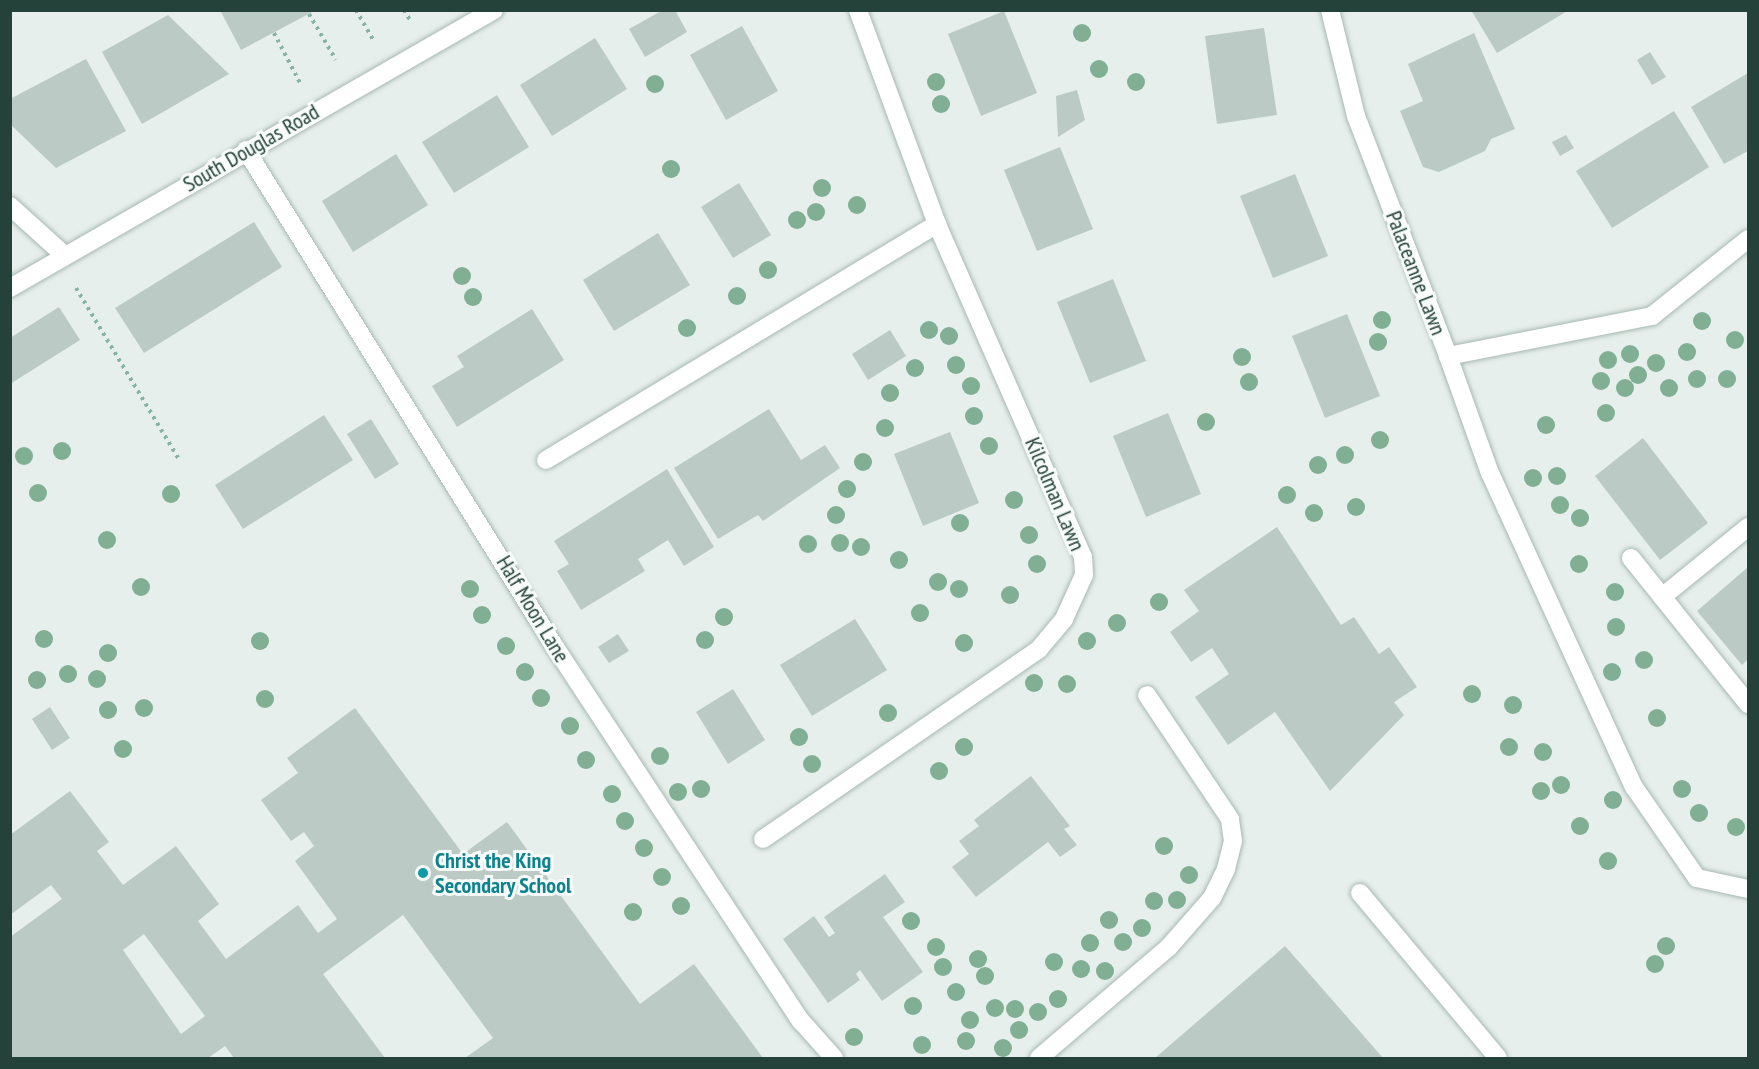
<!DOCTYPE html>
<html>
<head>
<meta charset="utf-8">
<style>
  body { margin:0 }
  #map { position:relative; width:1759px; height:1069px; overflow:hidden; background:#e6efeb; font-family:"PT Sans Narrow",sans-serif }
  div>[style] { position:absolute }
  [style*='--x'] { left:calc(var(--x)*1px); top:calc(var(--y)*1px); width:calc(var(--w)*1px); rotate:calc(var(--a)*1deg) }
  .building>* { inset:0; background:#bbcac4 }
  .path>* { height:4px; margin-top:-2px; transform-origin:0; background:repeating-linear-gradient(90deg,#86b3a5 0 3px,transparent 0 7.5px) }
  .roads { filter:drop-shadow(0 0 2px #a8b8b2) drop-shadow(0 0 2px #a8b8b2) }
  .service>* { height:18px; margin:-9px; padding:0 9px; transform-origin:9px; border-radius:9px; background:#fff }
  .minor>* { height:18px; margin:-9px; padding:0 9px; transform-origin:9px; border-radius:9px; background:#fff }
  .secondary>* { height:18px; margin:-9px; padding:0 9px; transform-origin:9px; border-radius:9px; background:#fff }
  .trees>* { width:18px; height:18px; margin:-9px; border-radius:50%; background:#80af93 }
  .dots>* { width:16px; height:16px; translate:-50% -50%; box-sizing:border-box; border:3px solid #f7fbf9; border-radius:50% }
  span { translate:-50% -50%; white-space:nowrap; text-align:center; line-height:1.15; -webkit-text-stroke:6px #f7fbf9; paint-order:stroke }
  .street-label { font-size:22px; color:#24423a }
  .culture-label { font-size:22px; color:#0d838f; font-weight:700 }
  .left { translate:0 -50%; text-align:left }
  .frame { position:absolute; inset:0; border:12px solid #24423a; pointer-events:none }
</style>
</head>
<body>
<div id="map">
  <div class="building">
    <div style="clip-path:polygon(220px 10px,316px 10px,241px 50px)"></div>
    <div style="clip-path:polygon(663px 10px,675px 10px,687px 32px,645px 57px,629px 29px)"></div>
    <div style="clip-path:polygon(1471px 10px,1569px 10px,1497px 53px)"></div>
    <div style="clip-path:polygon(1004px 11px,1037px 93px,981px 116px,948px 34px)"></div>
    <div style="clip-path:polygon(168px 15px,229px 74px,142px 124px,102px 52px)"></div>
    <div style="clip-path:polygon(742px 26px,778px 91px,726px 120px,690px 55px)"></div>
    <div style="clip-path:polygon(1264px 28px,1277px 115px,1217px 124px,1205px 36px)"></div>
    <div style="clip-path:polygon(1474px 33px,1515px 129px,1491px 139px,1485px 151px,1439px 172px,1423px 167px,1400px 111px,1423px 101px,1408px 64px)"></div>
    <div style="clip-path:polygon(595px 38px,627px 89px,552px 136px,520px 85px)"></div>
    <div style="clip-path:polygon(1650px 52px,1666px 77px,1652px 85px,1637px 60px)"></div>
    <div style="clip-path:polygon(86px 59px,126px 131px,56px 168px,10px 124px,10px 99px)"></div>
    <div style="clip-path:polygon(1748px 73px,1748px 151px,1724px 164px,1691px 107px)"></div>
    <div style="clip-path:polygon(1077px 90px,1085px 120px,1058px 137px,1056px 96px)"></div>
    <div style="clip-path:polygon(497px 95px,529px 147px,454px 193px,422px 142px)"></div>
    <div style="clip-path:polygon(1674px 111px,1709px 167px,1612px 228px,1576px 171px)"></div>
    <div style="clip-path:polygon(1566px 135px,1574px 148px,1560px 156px,1552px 142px)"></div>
    <div style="clip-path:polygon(1060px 147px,1093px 229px,1037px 251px,1004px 170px)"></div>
    <div style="clip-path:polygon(396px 154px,428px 205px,353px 252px,322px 201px)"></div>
    <div style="clip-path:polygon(1295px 174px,1328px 256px,1273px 278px,1240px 196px)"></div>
    <div style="clip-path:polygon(739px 183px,771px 235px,733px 258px,701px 207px)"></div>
    <div style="clip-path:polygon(254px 222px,282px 267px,144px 353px,115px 308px)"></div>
    <div style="clip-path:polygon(658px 233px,690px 285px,614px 331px,583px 280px)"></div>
    <div style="clip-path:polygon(1113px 279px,1146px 361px,1090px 383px,1057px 302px)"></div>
    <div style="clip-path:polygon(59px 307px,80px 340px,10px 384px,10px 338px)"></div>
    <div style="clip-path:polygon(532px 309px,564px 360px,457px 427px,432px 386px,464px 367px,457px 356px)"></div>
    <div style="clip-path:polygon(1347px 314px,1380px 396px,1325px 418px,1292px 336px)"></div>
    <div style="clip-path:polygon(890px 330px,906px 356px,868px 380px,852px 354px)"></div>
    <div style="clip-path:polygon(769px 409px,801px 460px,825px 445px,840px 468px,763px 521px,758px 515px,718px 539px,674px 468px)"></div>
    <div style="clip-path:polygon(1168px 413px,1201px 494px,1146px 517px,1113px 436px)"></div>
    <div style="clip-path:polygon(324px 415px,353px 460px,243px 529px,215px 485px)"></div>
    <div style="clip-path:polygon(371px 419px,399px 464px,375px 479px,347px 434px)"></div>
    <div style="clip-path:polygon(950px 432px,979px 503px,923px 526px,894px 454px)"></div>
    <div style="clip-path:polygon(1643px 438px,1708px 523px,1660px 560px,1595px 476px)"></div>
    <div style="clip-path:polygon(667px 469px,714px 547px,684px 566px,668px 540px,638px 559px,645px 571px,581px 610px,557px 571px,569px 564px,554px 541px)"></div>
    <div style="clip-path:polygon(1277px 527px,1341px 625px,1354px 617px,1379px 654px,1389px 647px,1417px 687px,1394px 702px,1404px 715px,1330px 791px,1275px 712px,1228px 745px,1195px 697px,1229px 674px,1212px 648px,1191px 662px,1170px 632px,1199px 611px,1184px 590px)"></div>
    <div style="clip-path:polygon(1748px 567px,1748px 659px,1742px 665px,1697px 611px)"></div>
    <div style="clip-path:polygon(855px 619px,887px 670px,812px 716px,780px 665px)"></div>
    <div style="clip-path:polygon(618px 634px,629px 651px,609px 663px,598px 647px)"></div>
    <div style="clip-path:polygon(733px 689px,765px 740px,728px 764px,696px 712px)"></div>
    <div style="clip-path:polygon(50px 707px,70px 738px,52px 750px,32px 719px)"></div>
    <div style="clip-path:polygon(evenodd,355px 708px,463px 854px,507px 822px,640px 1004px,694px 964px,763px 1058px,465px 1058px,493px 1038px,403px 915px,323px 974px,385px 1058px,234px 1058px,225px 1046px,208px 1058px,10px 1058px,10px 937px,62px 899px,51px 885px,10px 915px,10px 835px,70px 791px,109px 842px,97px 851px,123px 885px,176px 846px,219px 904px,198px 921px,226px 959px,298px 905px,318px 933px,337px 919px,295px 861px,314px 846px,304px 832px,291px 841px,261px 800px,298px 773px,287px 758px,355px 708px,144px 934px,205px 1016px,181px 1034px,123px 950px,144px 934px)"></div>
    <div style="clip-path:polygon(1031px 776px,1070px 826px,1064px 829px,1077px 845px,1060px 857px,1048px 842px,976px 897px,952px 867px,969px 854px,959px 841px,979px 826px,974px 820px)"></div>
    <div style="clip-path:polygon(885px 874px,905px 902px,883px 917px,923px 972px,882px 1001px,860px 970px,856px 974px,860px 980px,828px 1003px,783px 939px,814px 916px,829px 937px,835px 933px,824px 917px)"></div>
    <div style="clip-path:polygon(1285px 946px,1383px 1058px,1155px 1058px)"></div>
  </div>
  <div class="path">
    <div style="--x:356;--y:10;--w:36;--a:60"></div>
    <div style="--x:404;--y:10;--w:12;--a:59"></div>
    <div style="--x:309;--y:14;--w:53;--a:59.6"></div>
    <div style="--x:274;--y:33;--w:56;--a:62.5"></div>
    <div style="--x:76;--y:288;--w:202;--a:59"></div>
  </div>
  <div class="roads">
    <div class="service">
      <div style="--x:1448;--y:356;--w:124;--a:70.3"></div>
      <div style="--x:1490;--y:473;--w:345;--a:65.4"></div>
      <div style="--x:1634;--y:787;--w:111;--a:55.3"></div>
      <div style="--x:1697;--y:878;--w:52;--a:12.2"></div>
      <div style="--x:1631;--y:558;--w:187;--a:51.3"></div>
      <div style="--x:1662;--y:597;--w:111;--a:-39.1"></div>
      <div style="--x:1360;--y:893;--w:215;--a:50.1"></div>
      <div style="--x:1039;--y:1058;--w:170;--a:-40.5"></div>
      <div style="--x:1168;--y:948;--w:67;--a:-48.7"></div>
      <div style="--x:1212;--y:898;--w:32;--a:-64"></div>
      <div style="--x:1226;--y:869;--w:29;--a:-76"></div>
      <div style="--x:1233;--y:841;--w:22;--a:-98"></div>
      <div style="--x:1230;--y:819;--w:149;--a:-123.8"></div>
    </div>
    <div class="minor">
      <div style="--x:1330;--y:10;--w:109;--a:76.2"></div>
      <div style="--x:1356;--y:116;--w:257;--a:69"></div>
      <div style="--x:1448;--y:356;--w:208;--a:-11.1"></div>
      <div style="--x:1652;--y:316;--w:123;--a:-38.7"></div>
      <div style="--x:246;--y:150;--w:582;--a:58.14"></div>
      <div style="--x:553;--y:644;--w:451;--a:56.7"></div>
      <div style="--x:801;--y:1021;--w:50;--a:48.3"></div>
      <div style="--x:10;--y:206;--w:73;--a:42.2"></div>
      <div style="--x:546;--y:460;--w:457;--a:-31.1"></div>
      <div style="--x:763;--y:839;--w:335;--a:-34.5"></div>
      <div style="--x:1039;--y:649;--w:39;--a:-50"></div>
      <div style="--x:1064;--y:619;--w:48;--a:-65.6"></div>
      <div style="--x:1084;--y:575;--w:18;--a:-93"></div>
      <div style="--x:1083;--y:557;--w:364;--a:-113.7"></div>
      <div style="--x:937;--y:224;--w:228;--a:-110.3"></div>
    </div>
    <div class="secondary">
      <div style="--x:10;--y:288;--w:558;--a:-29.87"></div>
    </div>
  </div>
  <div class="trees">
    <div style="left:1082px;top:33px"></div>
    <div style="left:1099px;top:69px"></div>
    <div style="left:936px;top:82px"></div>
    <div style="left:1136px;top:82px"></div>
    <div style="left:655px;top:84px"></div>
    <div style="left:941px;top:104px"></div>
    <div style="left:671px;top:169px"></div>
    <div style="left:822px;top:188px"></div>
    <div style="left:857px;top:205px"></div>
    <div style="left:816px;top:212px"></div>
    <div style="left:797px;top:220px"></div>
    <div style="left:768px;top:270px"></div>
    <div style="left:462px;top:276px"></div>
    <div style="left:737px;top:296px"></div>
    <div style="left:473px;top:297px"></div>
    <div style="left:1382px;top:320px"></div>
    <div style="left:1702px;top:321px"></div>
    <div style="left:687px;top:328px"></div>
    <div style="left:929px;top:330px"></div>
    <div style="left:949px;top:336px"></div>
    <div style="left:1735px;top:340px"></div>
    <div style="left:1378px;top:342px"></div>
    <div style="left:1687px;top:352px"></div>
    <div style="left:1630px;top:354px"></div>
    <div style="left:1242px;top:357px"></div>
    <div style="left:1608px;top:360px"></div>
    <div style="left:1656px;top:363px"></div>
    <div style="left:956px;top:365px"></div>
    <div style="left:915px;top:368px"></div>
    <div style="left:1638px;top:375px"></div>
    <div style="left:1697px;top:379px"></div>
    <div style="left:1727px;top:379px"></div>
    <div style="left:1601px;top:381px"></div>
    <div style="left:1249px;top:382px"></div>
    <div style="left:971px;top:386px"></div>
    <div style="left:1625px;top:388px"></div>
    <div style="left:1669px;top:388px"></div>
    <div style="left:890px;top:393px"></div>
    <div style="left:1606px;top:413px"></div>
    <div style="left:974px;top:416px"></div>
    <div style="left:1206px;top:422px"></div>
    <div style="left:1546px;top:425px"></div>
    <div style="left:885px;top:428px"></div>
    <div style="left:1380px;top:440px"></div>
    <div style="left:989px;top:446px"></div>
    <div style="left:62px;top:451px"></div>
    <div style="left:1345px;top:455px"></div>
    <div style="left:24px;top:456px"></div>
    <div style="left:863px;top:462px"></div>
    <div style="left:1318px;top:465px"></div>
    <div style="left:1557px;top:476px"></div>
    <div style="left:1533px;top:478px"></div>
    <div style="left:847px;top:489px"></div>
    <div style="left:38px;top:493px"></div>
    <div style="left:171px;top:494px"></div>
    <div style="left:1287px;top:495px"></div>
    <div style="left:1014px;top:500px"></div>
    <div style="left:1560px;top:505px"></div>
    <div style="left:1356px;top:507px"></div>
    <div style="left:1314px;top:513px"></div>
    <div style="left:836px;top:515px"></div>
    <div style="left:1580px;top:518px"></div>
    <div style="left:960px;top:523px"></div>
    <div style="left:1029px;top:535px"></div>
    <div style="left:107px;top:540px"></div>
    <div style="left:840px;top:543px"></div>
    <div style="left:808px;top:544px"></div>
    <div style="left:861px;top:547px"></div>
    <div style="left:899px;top:560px"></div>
    <div style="left:1037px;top:564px"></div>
    <div style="left:1579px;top:564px"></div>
    <div style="left:938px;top:582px"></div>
    <div style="left:141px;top:587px"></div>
    <div style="left:470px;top:589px"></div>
    <div style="left:959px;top:589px"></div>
    <div style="left:1615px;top:592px"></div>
    <div style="left:1010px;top:595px"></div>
    <div style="left:1159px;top:602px"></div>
    <div style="left:920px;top:613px"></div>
    <div style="left:482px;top:615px"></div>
    <div style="left:724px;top:617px"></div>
    <div style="left:1117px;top:623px"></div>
    <div style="left:1616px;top:627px"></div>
    <div style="left:44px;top:639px"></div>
    <div style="left:705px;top:640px"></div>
    <div style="left:260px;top:641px"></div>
    <div style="left:1087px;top:641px"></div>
    <div style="left:964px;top:643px"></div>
    <div style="left:506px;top:646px"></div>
    <div style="left:108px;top:653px"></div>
    <div style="left:1644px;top:660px"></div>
    <div style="left:525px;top:672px"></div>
    <div style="left:1612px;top:672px"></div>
    <div style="left:68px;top:674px"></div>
    <div style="left:97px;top:679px"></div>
    <div style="left:37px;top:680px"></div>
    <div style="left:1034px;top:683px"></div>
    <div style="left:1067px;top:684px"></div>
    <div style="left:1472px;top:694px"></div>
    <div style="left:541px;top:698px"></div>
    <div style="left:265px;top:699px"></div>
    <div style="left:1513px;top:705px"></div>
    <div style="left:144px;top:708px"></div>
    <div style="left:108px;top:710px"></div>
    <div style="left:888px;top:713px"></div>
    <div style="left:1657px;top:718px"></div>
    <div style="left:570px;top:726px"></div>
    <div style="left:799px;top:737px"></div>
    <div style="left:964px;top:747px"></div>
    <div style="left:1509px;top:747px"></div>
    <div style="left:123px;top:749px"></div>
    <div style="left:1543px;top:752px"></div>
    <div style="left:660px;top:756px"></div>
    <div style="left:586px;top:760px"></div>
    <div style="left:812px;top:764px"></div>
    <div style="left:939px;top:771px"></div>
    <div style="left:1561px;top:785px"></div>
    <div style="left:701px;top:789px"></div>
    <div style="left:1682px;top:789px"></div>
    <div style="left:1541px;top:791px"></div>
    <div style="left:678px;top:792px"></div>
    <div style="left:612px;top:794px"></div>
    <div style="left:1613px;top:800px"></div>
    <div style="left:1699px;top:813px"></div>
    <div style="left:625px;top:821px"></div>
    <div style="left:1580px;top:826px"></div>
    <div style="left:1736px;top:827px"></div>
    <div style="left:1164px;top:846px"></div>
    <div style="left:644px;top:848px"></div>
    <div style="left:1608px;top:861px"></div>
    <div style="left:1189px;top:875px"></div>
    <div style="left:662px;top:877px"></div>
    <div style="left:1177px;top:900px"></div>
    <div style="left:1154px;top:901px"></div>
    <div style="left:681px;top:906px"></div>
    <div style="left:633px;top:912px"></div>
    <div style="left:1109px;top:920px"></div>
    <div style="left:911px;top:921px"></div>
    <div style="left:1142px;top:928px"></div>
    <div style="left:1123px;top:942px"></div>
    <div style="left:1090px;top:943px"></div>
    <div style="left:1666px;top:946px"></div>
    <div style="left:936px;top:947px"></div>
    <div style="left:978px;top:959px"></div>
    <div style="left:1054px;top:962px"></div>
    <div style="left:1655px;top:964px"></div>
    <div style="left:943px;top:967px"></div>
    <div style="left:1081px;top:969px"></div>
    <div style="left:1105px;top:971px"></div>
    <div style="left:985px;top:976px"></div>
    <div style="left:956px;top:992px"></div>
    <div style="left:1058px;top:999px"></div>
    <div style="left:913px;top:1006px"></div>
    <div style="left:995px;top:1008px"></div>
    <div style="left:1015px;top:1009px"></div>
    <div style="left:1038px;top:1012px"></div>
    <div style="left:970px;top:1020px"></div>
    <div style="left:1019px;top:1030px"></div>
    <div style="left:854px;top:1037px"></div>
    <div style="left:966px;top:1041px"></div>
    <div style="left:922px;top:1045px"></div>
    <div style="left:1003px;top:1048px"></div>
  </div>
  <div class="dots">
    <div style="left:423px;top:873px;background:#0f9aa8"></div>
  </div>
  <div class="street-label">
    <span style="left:251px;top:148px;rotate:-30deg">South Douglas Road</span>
    <span style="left:1416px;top:273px;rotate:69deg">Palaceanne Lawn</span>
    <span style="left:1055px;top:494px;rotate:67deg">Kilcolman Lawn</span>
    <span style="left:533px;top:609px;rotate:59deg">Half Moon Lane</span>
  </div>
  <div class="culture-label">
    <span class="left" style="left:435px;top:873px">Christ the King<br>Secondary School</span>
  </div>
  <div class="frame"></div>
</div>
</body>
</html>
